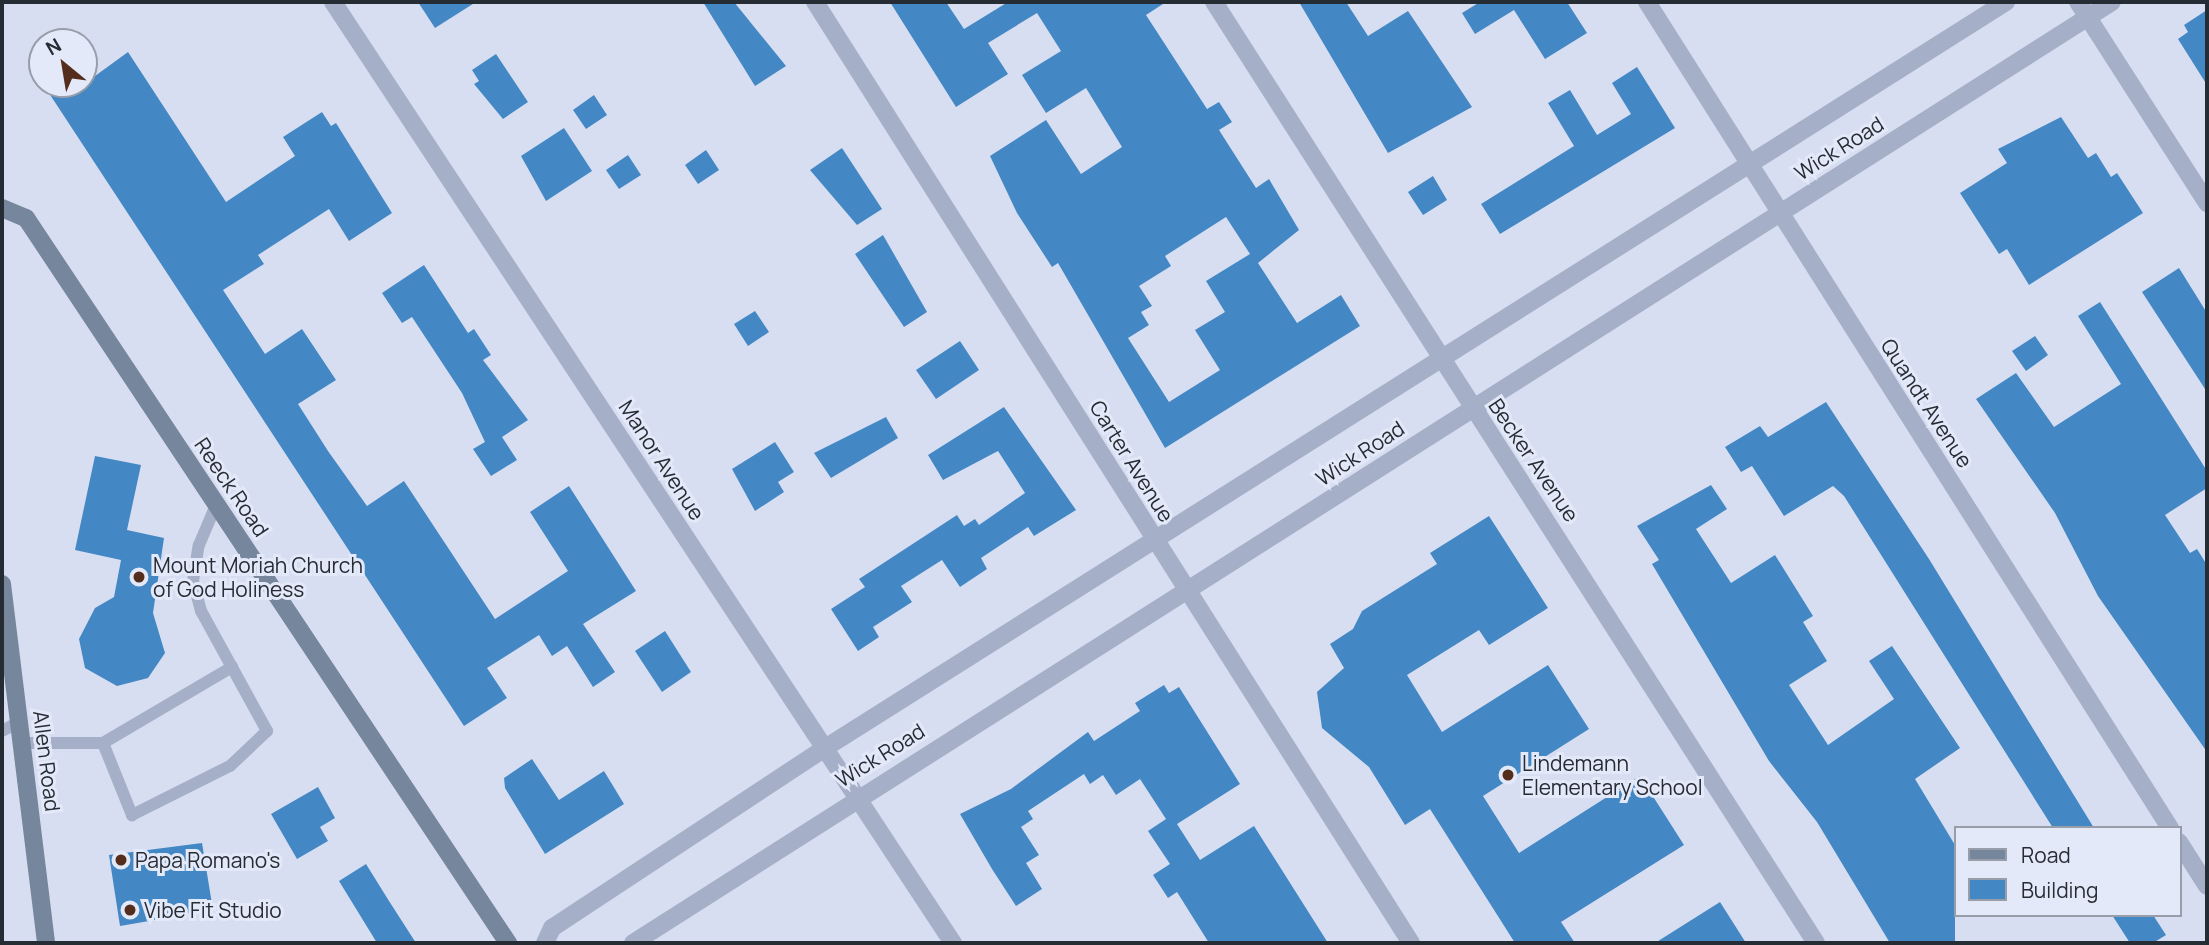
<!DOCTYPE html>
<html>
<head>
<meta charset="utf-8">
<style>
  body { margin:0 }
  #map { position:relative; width:2209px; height:945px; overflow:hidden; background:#d8def1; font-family:Manrope,sans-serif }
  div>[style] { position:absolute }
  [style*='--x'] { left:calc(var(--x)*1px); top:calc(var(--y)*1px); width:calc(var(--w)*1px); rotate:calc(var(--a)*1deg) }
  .building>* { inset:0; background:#4388c4 }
  .lane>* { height:12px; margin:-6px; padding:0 6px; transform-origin:6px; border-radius:6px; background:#a5b0c8 }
  .street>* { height:18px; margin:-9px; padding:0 9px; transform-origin:9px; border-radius:9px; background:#a5b0c8 }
  .secondary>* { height:18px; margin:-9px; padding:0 9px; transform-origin:9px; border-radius:9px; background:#76869c }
  .dots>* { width:19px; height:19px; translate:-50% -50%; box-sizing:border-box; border:4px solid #e4e9f9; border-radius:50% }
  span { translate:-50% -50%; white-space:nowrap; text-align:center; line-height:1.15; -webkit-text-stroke:6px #e4e9f9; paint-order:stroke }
  .street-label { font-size:21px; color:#262c34 }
  .poi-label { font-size:21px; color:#262c34 }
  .left { translate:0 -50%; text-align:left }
  .frame { position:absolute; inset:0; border:4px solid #262c34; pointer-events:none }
  .legend { position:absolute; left:1954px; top:826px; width:228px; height:91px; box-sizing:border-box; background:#e4e9f9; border:2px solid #989daa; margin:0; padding:9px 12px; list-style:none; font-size:21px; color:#262c34 }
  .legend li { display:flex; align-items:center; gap:14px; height:35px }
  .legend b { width:35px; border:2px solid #989daa }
  .north { position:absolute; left:28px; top:28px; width:70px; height:70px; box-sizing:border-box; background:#e4e9f9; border:2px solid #989daa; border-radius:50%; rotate:330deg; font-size:19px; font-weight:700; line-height:28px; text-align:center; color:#262c34 }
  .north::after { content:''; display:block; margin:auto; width:24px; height:32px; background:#552d1c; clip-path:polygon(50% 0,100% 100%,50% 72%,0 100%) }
</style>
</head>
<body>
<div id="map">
  <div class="building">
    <div style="clip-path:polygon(418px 2px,476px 2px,435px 28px)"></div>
    <div style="clip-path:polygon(703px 2px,734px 2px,786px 66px,755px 86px)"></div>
    <div style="clip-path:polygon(evenodd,890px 2px,946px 2px,964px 29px,1008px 2px,1166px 2px,1146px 15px,1207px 109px,1219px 102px,1232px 122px,1219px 130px,1256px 188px,1269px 179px,1299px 230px,1258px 263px,1297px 323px,1341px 295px,1360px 326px,1165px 448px,1058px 263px,1052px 267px,1017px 213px,990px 156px,1046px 120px,1081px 174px,1122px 147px,1086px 88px,1046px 113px,1022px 75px,1061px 51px,1037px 13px,988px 43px,1008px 74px,956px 107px,890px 2px,1226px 217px,1250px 254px,1206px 281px,1225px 312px,1195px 330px,1220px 370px,1169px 402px,1128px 338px,1149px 325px,1141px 312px,1152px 306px,1139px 286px,1171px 266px,1165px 256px,1226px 217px)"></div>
    <div style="clip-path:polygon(1299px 2px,1346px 2px,1368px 36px,1408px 11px,1472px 107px,1388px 153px)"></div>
    <div style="clip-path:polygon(1480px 2px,1567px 2px,1587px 33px,1545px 59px,1514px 10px,1475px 34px,1462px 13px)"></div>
    <div style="clip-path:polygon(2207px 10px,2207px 85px,2178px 39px,2188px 32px,2184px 25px)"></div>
    <div style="clip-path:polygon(128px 52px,226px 202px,295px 156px,283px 137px,322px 112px,331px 126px,336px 123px,392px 213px,349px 241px,329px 209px,258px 255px,264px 264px,223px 290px,265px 354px,302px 329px,336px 380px,298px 404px,328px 451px,367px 506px,404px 481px,495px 619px,568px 571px,530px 512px,569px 486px,636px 591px,583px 624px,615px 672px,593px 687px,567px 646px,552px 656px,539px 635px,487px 668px,507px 698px,464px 726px,43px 84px,84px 84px)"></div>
    <div style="clip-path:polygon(496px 54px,528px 102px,503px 119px,474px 84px,479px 81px,472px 70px)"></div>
    <div style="clip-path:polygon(1637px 67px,1675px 128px,1500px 234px,1481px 204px,1574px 146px,1548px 103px,1570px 90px,1597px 135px,1631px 114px,1612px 83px)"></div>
    <div style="clip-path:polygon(594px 95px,607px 115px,586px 129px,573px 110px)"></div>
    <div style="clip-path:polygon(2061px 117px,2088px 158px,2096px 153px,2111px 177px,2117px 173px,2143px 213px,2029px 285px,2007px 249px,1999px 254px,1960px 193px,2007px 163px,1998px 149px)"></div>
    <div style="clip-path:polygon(564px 128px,592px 171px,546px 201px,521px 156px)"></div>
    <div style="clip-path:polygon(842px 148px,882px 209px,857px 225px,810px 170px)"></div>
    <div style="clip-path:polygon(706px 150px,719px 170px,698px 184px,685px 165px)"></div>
    <div style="clip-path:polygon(628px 155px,641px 175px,619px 189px,606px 170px)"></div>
    <div style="clip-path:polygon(1433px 176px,1447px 200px,1423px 215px,1408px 192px)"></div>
    <div style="clip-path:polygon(883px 235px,927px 312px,904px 327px,855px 254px)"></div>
    <div style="clip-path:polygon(424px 265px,468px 333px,474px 329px,491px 355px,483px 360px,528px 420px,502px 437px,517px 460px,491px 476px,473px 449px,485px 442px,462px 393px,412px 317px,402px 323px,382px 293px)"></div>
    <div style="clip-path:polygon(2179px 268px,2207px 313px,2207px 392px,2142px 292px)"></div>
    <div style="clip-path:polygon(2100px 302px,2207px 471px,2207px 488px,2165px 515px,2190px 553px,2197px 549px,2207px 565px,2207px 752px,2098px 596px,2055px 513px,1976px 399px,2016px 373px,2054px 427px,2121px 384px,2078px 316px)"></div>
    <div style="clip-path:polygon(755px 311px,769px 332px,748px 346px,734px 324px)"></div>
    <div style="clip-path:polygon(2035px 336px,2048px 355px,2026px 371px,2012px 351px)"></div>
    <div style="clip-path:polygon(960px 341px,979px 370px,936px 399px,916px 370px)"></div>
    <div style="clip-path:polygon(1826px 402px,1929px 559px,2094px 828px,2053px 828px,1844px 496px,1833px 486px,1784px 516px,1752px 466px,1741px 472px,1725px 447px,1760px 426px,1768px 437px)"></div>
    <div style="clip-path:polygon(1004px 407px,1076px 510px,1034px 536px,1028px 527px,981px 558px,987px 569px,960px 587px,942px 560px,901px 586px,912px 602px,873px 627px,879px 637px,858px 651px,831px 609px,865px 587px,859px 579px,957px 515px,964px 526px,975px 519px,979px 525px,1025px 493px,998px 451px,943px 480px,928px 455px)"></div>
    <div style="clip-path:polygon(886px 417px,898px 438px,831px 478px,814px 453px)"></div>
    <div style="clip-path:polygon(775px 442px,794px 472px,778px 482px,784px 492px,755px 511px,732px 469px)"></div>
    <div style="clip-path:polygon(95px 456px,141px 465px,127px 530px,164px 538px,153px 613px,165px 653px,148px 678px,117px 686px,85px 668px,79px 639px,95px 608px,114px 597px,121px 560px,75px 550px)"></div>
    <div style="clip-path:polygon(1711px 485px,1727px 509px,1696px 529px,1731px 583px,1775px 555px,1813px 616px,1803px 622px,1827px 661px,1789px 685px,1828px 745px,1894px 699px,1869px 661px,1892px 646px,1960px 748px,1915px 779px,1955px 845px,1955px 943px,1890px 943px,1817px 822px,1769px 761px,1652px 564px,1659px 560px,1637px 526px)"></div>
    <div style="clip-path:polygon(1489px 516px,1548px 608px,1489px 645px,1479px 630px,1407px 675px,1442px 732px,1548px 665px,1589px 729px,1483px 796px,1519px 853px,1640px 776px,1684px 845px,1561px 922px,1575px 943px,1515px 943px,1430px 809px,1405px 825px,1369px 767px,1322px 728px,1317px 692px,1344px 668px,1330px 644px,1353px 629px,1362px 611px,1437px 564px,1430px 553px)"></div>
    <div style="clip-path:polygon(665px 631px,691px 672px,662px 692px,635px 651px)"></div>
    <div style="clip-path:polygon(1164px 685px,1169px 693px,1179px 687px,1240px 784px,1177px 824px,1200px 860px,1254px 826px,1328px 943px,1209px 943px,1177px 892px,1168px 898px,1153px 875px,1170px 864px,1148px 831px,1166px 819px,1140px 779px,1116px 795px,1103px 775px,1090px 784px,1084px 774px,1028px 811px,1033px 819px,1021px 827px,1039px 855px,1026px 863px,1042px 889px,1016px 906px,992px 869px,960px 814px,1011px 789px,1088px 732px,1094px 741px,1140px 711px,1135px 703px)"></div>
    <div style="clip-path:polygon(532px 759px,559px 800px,604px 771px,624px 804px,545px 854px,505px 788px,504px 778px)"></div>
    <div style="clip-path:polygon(318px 787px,335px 818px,320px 827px,328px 841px,297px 859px,271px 814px)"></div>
    <div style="clip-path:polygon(202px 843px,213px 910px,120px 926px,109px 855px)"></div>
    <div style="clip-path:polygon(366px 864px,389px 901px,416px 943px,377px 943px,339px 881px)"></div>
    <div style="clip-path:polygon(1720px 902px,1746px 943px,1655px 943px)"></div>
    <div style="clip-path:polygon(2112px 915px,2153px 915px,2166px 935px,2153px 943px,2130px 943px)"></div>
  </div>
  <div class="lane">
    <div style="--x:2;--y:731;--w:19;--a:-28"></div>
    <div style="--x:22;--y:743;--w:81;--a:0"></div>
    <div style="--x:103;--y:743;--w:78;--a:68.1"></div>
    <div style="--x:132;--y:815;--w:110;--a:-26.6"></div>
    <div style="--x:230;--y:766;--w:51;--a:-43.4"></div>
    <div style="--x:267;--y:731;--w:137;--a:-118.8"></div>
    <div style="--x:201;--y:611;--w:31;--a:-105"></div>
    <div style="--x:193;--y:581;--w:36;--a:-81"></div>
    <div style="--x:199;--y:545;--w:43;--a:-67"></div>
    <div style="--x:103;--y:743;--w:150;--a:-30.5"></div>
  </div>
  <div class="street">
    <div style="--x:333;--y:2;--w:1127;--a:56.62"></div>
    <div style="--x:815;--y:2;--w:1114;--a:57.65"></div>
    <div style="--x:1214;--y:2;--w:1117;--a:57.39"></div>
    <div style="--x:1647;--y:2;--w:978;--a:57.66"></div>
    <div style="--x:2078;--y:2;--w:239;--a:57.3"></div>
    <div style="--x:2179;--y:842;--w:52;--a:57.5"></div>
    <div style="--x:545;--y:943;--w:17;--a:-65"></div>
    <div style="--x:552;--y:928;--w:327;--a:-33.4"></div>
    <div style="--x:825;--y:748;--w:1397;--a:-32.28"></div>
    <div style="--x:633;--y:943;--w:1753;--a:-32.47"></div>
  </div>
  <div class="secondary">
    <div style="--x:2;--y:208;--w:26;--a:23"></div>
    <div style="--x:26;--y:218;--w:871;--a:56.38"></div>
    <div style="--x:2;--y:584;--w:362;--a:83"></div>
  </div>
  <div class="dots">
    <div style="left:139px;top:577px;background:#552d1c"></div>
    <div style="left:1508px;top:775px;background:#552d1c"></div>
    <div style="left:121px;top:860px;background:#552d1c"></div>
    <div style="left:130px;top:910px;background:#552d1c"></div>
  </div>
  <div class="street-label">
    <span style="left:1839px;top:148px;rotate:-32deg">Wick Road</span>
    <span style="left:1927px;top:403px;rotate:57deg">Quandt Avenue</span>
    <span style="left:1360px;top:453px;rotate:-33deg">Wick Road</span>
    <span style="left:662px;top:460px;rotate:57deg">Manor Avenue</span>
    <span style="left:1534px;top:460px;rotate:56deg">Becker Avenue</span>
    <span style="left:1132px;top:461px;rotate:58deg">Carter Avenue</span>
    <span style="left:232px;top:487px;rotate:56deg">Reeck Road</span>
    <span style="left:880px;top:755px;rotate:-32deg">Wick Road</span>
    <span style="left:47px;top:761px;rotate:83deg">Allen Road</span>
  </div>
  <div class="poi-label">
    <span class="left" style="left:153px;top:577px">Mount Moriah Church<br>of God Holiness</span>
    <span class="left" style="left:1522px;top:775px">Lindemann<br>Elementary School</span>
    <span class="left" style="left:135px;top:860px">Papa Romano's</span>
    <span class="left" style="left:144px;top:910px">Vibe Fit Studio</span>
  </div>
  <div class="frame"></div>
  <ul class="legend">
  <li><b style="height:9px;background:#76869c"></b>Road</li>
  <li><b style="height:19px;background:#4388c4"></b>Building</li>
  </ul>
  <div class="north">N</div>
</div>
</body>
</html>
